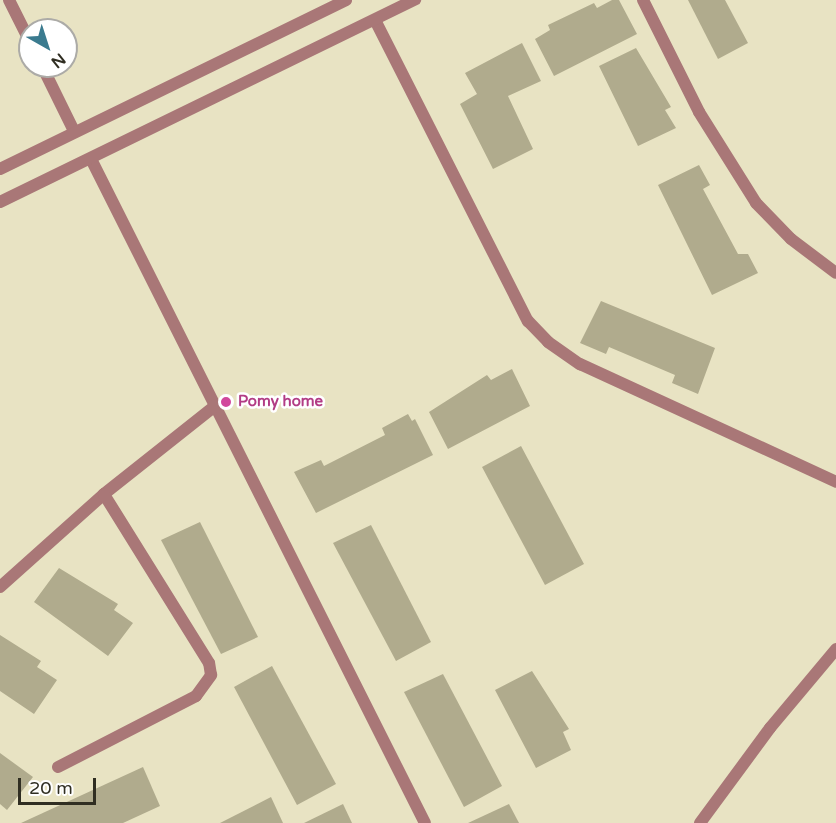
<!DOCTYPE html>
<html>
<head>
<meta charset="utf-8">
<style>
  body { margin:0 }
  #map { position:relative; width:836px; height:823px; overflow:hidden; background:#e8e3c3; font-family:"Varela Round",sans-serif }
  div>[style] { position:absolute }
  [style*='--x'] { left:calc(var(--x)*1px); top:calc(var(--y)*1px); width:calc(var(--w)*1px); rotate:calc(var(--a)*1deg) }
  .building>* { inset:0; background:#b0ab8d }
  .street>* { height:12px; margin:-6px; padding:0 6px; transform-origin:6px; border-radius:6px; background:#a97777 }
  .dots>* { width:16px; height:16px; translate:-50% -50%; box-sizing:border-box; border:3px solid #fff; border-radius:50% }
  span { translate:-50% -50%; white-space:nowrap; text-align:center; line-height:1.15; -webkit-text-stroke:5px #fff; paint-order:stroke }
  .hotel-label { font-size:15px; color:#b23c85; font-weight:700 }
  .left { translate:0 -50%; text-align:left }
  .north { position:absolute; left:18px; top:18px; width:60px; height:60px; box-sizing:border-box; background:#fff; border:2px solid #acaba7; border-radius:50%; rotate:141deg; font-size:16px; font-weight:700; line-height:24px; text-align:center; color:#302e22 }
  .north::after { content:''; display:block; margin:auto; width:21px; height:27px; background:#3b7b8f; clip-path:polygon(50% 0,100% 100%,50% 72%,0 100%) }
  .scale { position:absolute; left:18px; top:778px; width:78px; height:27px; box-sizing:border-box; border:3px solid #302e22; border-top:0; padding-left:8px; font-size:18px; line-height:21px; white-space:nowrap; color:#302e22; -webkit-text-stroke:4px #fff; paint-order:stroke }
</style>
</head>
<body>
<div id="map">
  <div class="building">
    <div style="clip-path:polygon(612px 0,619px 0,637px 34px,554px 76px,535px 39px,550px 30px,548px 25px,594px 3px,597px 8px)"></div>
    <div style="clip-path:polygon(688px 0,725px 0,748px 43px,718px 59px)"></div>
    <div style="clip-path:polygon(522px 43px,541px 81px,508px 96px,533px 149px,493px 169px,460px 104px,477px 94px,465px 73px)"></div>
    <div style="clip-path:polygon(636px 48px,671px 107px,665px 110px,676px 128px,638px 146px,599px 66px)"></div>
    <div style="clip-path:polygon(699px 165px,710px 185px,703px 189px,738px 254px,748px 254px,758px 273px,712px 295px,658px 185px)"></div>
    <div style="clip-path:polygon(601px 301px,715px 348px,698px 394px,672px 383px,675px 375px,609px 347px,606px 354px,580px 343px)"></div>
    <div style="clip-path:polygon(512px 369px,530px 406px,448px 449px,429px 412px,487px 375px,491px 380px)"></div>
    <div style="clip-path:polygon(408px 414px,412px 421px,415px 419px,433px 455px,316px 513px,294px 472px,321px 460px,324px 466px,385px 435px,382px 428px)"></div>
    <div style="clip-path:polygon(521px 446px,584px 564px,545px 585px,482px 467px)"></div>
    <div style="clip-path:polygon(200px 522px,258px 637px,221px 654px,161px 540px)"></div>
    <div style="clip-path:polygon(371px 525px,431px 642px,396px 661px,333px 543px)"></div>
    <div style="clip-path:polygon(59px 568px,118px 604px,114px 610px,133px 623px,108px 656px,34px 602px)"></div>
    <div style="clip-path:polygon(0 635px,41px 661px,37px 667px,57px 680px,34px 714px,0 691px)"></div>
    <div style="clip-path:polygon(272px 666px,336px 784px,297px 805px,234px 687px)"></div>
    <div style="clip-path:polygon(532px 671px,569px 729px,563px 732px,571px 750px,536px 768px,495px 690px)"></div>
    <div style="clip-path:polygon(443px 674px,502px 786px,464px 807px,404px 692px)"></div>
    <div style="clip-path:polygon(0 753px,33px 777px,7px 810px,0 804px)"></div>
    <div style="clip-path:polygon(143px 767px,160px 806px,123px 823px,21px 823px)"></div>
    <div style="clip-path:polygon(271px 797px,283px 823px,220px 823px)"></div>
    <div style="clip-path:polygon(343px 804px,352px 823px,304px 823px)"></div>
    <div style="clip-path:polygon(509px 804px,519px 823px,468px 823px)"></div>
  </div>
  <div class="street">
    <div style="--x:9;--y:0;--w:47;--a:63.4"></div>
    <div style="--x:643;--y:0;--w:125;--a:63.4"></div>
    <div style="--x:699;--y:112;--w:107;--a:57.9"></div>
    <div style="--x:756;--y:203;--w:50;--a:45.8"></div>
    <div style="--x:791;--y:239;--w:56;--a:37.1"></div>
    <div style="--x:375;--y:20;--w:338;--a:63.1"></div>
    <div style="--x:528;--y:321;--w:29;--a:46"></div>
    <div style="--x:548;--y:342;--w:39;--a:35"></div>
    <div style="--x:580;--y:364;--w:282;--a:24.7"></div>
    <div style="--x:42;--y:66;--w:72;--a:63.8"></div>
    <div style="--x:91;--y:159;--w:743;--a:63.3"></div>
    <div style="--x:0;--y:169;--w:385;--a:-26"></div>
    <div style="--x:0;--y:202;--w:462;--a:-26"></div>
    <div style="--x:0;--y:587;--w:140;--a:-41.8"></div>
    <div style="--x:104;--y:494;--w:142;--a:-38.4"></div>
    <div style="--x:58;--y:767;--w:155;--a:-27.2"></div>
    <div style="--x:196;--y:696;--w:26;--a:-54"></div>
    <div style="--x:211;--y:675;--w:12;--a:-99"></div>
    <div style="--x:209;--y:663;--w:199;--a:-121.9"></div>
    <div style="--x:700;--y:823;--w:118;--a:-53.6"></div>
    <div style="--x:770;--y:728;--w:103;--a:-50.1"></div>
  </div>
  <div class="dots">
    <div style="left:226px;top:402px;background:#d1479c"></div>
  </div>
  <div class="hotel-label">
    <span class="left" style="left:238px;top:402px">Pomy home</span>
  </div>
  <div class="north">N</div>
  <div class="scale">20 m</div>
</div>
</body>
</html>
